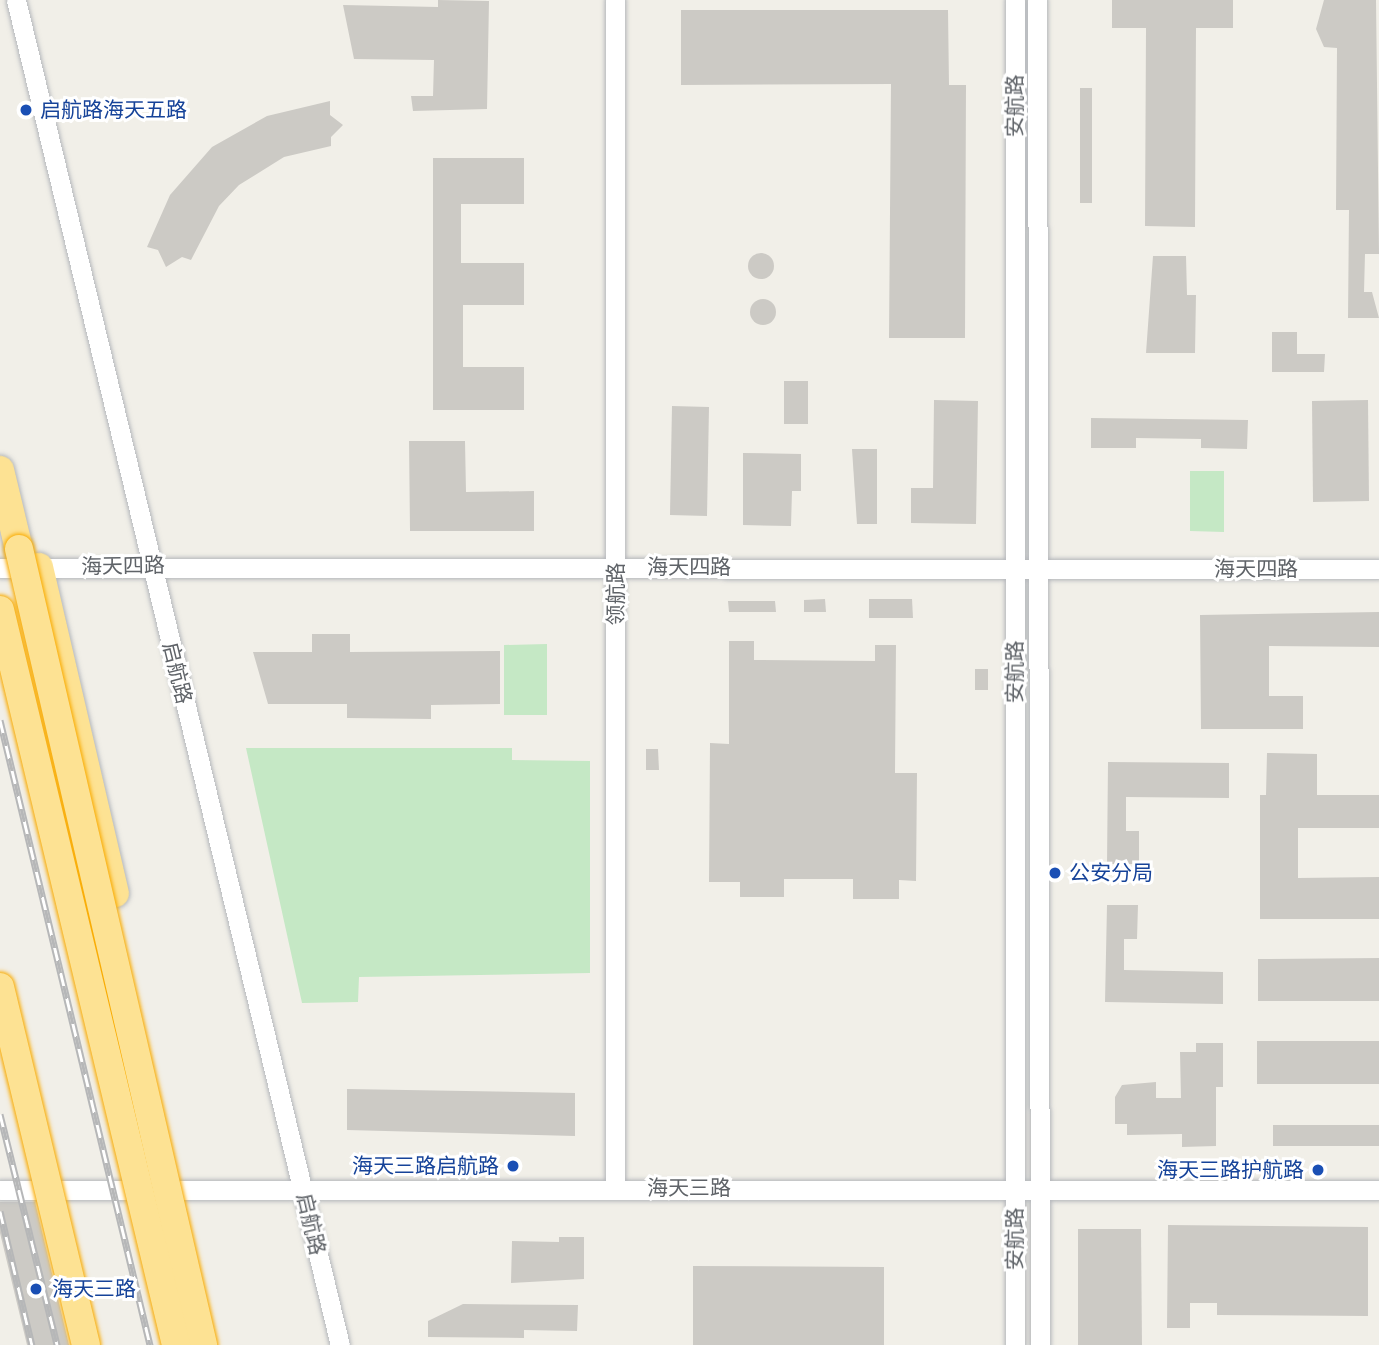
<!DOCTYPE html>
<html>
<head>
<meta charset="utf-8">
<style>
  body { margin:0 }
  #map { position:relative; width:1379px; height:1345px; overflow:hidden; background:#f1efe8; font-family:Montserrat,"Noto Sans SC",sans-serif }
  div>[style] { position:absolute }
  [style*='--x'] { left:calc(var(--x)*1px); top:calc(var(--y)*1px); width:calc(var(--w)*1px); rotate:calc(var(--a)*1deg) }
  .green>* { inset:0; background:#c5e8c5 }
  .building>* { inset:0; background:#cccac5 }
  .round { border-radius:50% }
  .roads { filter:drop-shadow(0 0 2px #b5b8bc) drop-shadow(0 0 2px #b5b8bc) }
  .minor>* { height:19px; margin:-9.5px; padding:0 9.5px; transform-origin:9.5px; border-radius:9.5px; background:#fff }
  .highway>* { height:28px; margin:-14px; padding:0 14px; transform-origin:14px; border-radius:14px; background:#fde293 }
  .rail>* { height:7px; margin-top:-3.5px; transform-origin:0; background:repeating-linear-gradient(90deg,#fff 0 13px,#b6b7b8 0 26px); box-sizing:border-box; border-block:2px solid #b6b7b8 }
  .bridges { filter:drop-shadow(0 0 2px #f9ab00) drop-shadow(0 0 2px #f9ab00) }
  .highway-bridge>* { height:28px; margin:-14px; padding:0 14px; transform-origin:14px; border-radius:14px; background:#fde293 }
  .dots>* { width:19px; height:19px; translate:-50% -50%; box-sizing:border-box; border:4px solid #fff; border-radius:50% }
  span { translate:-50% -50%; white-space:nowrap; text-align:center; line-height:1.15; -webkit-text-stroke:6px #fff; paint-order:stroke }
  .street-label { font-size:21px; color:#5f6368 }
  .transit-label { font-size:21px; color:#164399 }
  .left { translate:0 -50%; text-align:left }
  .right { translate:-100% -50%; text-align:right }
</style>
</head>
<body>
<div id="map">
  <div class="green">
    <div style="clip-path:polygon(1190px 471px,1224px 471px,1224px 532px,1190px 531px)"></div>
    <div style="clip-path:polygon(547px 644px,547px 715px,504px 715px,504px 645px)"></div>
    <div style="clip-path:polygon(246px 748px,512px 748px,512px 760px,590px 761px,590px 973px,359px 977px,358px 1002px,302px 1003px)"></div>
  </div>
  <div class="building">
    <div style="clip-path:polygon(438px 0,489px 1px,487px 109px,413px 111px,411px 96px,433px 96px,434px 60px,354px 59px,343px 5px,438px 7px)"></div>
    <div style="clip-path:polygon(1112px 0,1233px 0,1233px 28px,1196px 28px,1195px 227px,1145px 226px,1146px 28px,1112px 28px)"></div>
    <div style="clip-path:polygon(1324px 0,1376px 0,1379px 254px,1365px 254px,1364px 292px,1372px 292px,1379px 318px,1348px 318px,1349px 210px,1336px 210px,1337px 48px,1324px 47px,1316px 29px)"></div>
    <div style="clip-path:polygon(681px 10px,948px 10px,949px 85px,966px 85px,965px 338px,889px 338px,891px 84px,681px 85px)"></div>
    <div style="clip-path:polygon(1080px 88px,1092px 88px,1092px 203px,1080px 203px)"></div>
    <div style="clip-path:polygon(330px 101px,330px 115px,343px 125px,331px 137px,331px 146px,284px 157px,239px 185px,219px 206px,191px 260px,182px 257px,166px 267px,158px 250px,147px 247px,170px 195px,212px 147px,267px 116px)"></div>
    <div style="clip-path:polygon(433px 158px,524px 158px,524px 204px,461px 204px,461px 263px,524px 263px,524px 305px,463px 305px,463px 367px,524px 367px,524px 410px,433px 410px)"></div>
    <div class="round" style="left:748px;top:253px;width:26px;height:26px"></div>
    <div style="clip-path:polygon(1153px 256px,1186px 256px,1187px 295px,1196px 295px,1195px 353px,1146px 353px)"></div>
    <div class="round" style="left:750px;top:299px;width:26px;height:26px"></div>
    <div style="clip-path:polygon(1272px 332px,1297px 332px,1297px 354px,1325px 354px,1324px 372px,1272px 372px)"></div>
    <div style="clip-path:polygon(784px 381px,808px 381px,808px 424px,784px 424px)"></div>
    <div style="clip-path:polygon(934px 400px,978px 401px,976px 524px,911px 523px,911px 488px,933px 488px)"></div>
    <div style="clip-path:polygon(1368px 400px,1369px 501px,1313px 502px,1312px 401px)"></div>
    <div style="clip-path:polygon(672px 406px,709px 407px,707px 516px,670px 515px)"></div>
    <div style="clip-path:polygon(1091px 418px,1248px 420px,1247px 449px,1201px 448px,1201px 439px,1136px 438px,1136px 448px,1091px 448px)"></div>
    <div style="clip-path:polygon(409px 441px,465px 441px,466px 492px,534px 491px,534px 531px,410px 531px)"></div>
    <div style="clip-path:polygon(852px 449px,877px 449px,877px 524px,857px 524px)"></div>
    <div style="clip-path:polygon(743px 453px,801px 454px,801px 491px,792px 491px,791px 526px,743px 525px)"></div>
    <div style="clip-path:polygon(825px 599px,826px 612px,804px 612px,804px 600px)"></div>
    <div style="clip-path:polygon(869px 599px,912px 599px,913px 618px,869px 618px)"></div>
    <div style="clip-path:polygon(728px 601px,775px 601px,776px 612px,729px 612px)"></div>
    <div style="clip-path:polygon(1379px 612px,1379px 647px,1269px 646px,1269px 696px,1303px 696px,1303px 729px,1201px 729px,1200px 615px)"></div>
    <div style="clip-path:polygon(312px 634px,350px 634px,350px 652px,500px 651px,500px 704px,431px 705px,431px 719px,347px 718px,347px 704px,268px 704px,253px 652px,312px 652px)"></div>
    <div style="clip-path:polygon(729px 641px,754px 641px,754px 660px,875px 661px,875px 645px,896px 645px,895px 773px,917px 773px,916px 881px,899px 880px,899px 899px,853px 899px,853px 879px,784px 879px,784px 897px,740px 897px,740px 882px,709px 882px,710px 743px,729px 744px)"></div>
    <div style="clip-path:polygon(975px 669px,988px 669px,988px 690px,975px 690px)"></div>
    <div style="clip-path:polygon(646px 749px,658px 749px,659px 770px,646px 770px)"></div>
    <div style="clip-path:polygon(1267px 753px,1317px 754px,1317px 795px,1379px 795px,1379px 828px,1298px 828px,1298px 878px,1379px 877px,1379px 919px,1260px 919px,1260px 795px,1266px 795px)"></div>
    <div style="clip-path:polygon(1108px 762px,1229px 763px,1229px 798px,1126px 797px,1126px 831px,1139px 831px,1139px 864px,1107px 864px)"></div>
    <div style="clip-path:polygon(1107px 905px,1138px 905px,1137px 939px,1124px 939px,1124px 970px,1223px 972px,1223px 1004px,1105px 1002px)"></div>
    <div style="clip-path:polygon(1379px 958px,1379px 1001px,1258px 1001px,1258px 959px)"></div>
    <div style="clip-path:polygon(1257px 1041px,1379px 1041px,1379px 1084px,1257px 1084px)"></div>
    <div style="clip-path:polygon(1196px 1043px,1223px 1043px,1223px 1087px,1216px 1087px,1216px 1146px,1182px 1147px,1182px 1134px,1127px 1135px,1127px 1124px,1115px 1124px,1115px 1097px,1122px 1085px,1156px 1082px,1156px 1098px,1181px 1098px,1180px 1052px,1196px 1052px)"></div>
    <div style="clip-path:polygon(347px 1089px,575px 1093px,575px 1136px,347px 1130px)"></div>
    <div style="clip-path:polygon(1273px 1125px,1379px 1125px,1379px 1146px,1273px 1146px)"></div>
    <div style="clip-path:polygon(0 1202px,35px 1202px,69px 1345px,27px 1345px,0 1233px)"></div>
    <div style="clip-path:polygon(1168px 1225px,1368px 1227px,1368px 1316px,1217px 1315px,1217px 1303px,1190px 1303px,1190px 1328px,1167px 1328px)"></div>
    <div style="clip-path:polygon(1078px 1229px,1141px 1229px,1142px 1345px,1078px 1345px)"></div>
    <div style="clip-path:polygon(559px 1237px,584px 1237px,584px 1279px,511px 1283px,512px 1241px,559px 1242px)"></div>
    <div style="clip-path:polygon(693px 1266px,884px 1267px,884px 1345px,693px 1345px)"></div>
    <div style="clip-path:polygon(463px 1304px,578px 1305px,577px 1331px,524px 1330px,524px 1338px,428px 1337px,428px 1321px)"></div>
  </div>
  <div class="roads">
    <div class="minor">
      <div style="--x:16;--y:0;--w:1383;--a:76.46"></div>
      <div style="--x:615;--y:0;--w:1187;--a:90"></div>
      <div style="--x:1037;--y:0;--w:1345;--a:89.87"></div>
      <div style="--x:0;--y:568;--w:1379;--a:0.04"></div>
      <div style="--x:0;--y:1190;--w:1379;--a:0"></div>
      <div style="--x:1015;--y:1345;--w:1345;--a:-90"></div>
    </div>
    <div class="highway">
      <div style="--x:0;--y:470;--w:81;--a:76.5"></div>
      <div style="--x:39;--y:567;--w:335;--a:76.9"></div>
    </div>
  </div>
  <div class="rail">
    <div style="--x:0;--y:720;--w:643;--a:76.5"></div>
    <div style="--x:0;--y:1114;--w:238;--a:76.1"></div>
    <div style="--x:0;--y:1211;--w:138;--a:76.6"></div>
  </div>
  <div class="bridges">
    <div class="highway-bridge">
      <div style="--x:19;--y:549;--w:817;--a:76.98"></div>
      <div style="--x:0;--y:610;--w:756;--a:76.53"></div>
      <div style="--x:0;--y:987;--w:368;--a:76.5"></div>
    </div>
  </div>
  <div class="dots">
    <div style="left:26px;top:110px;background:#1a4fb4"></div>
    <div style="left:1055px;top:873px;background:#1a4fb4"></div>
    <div style="left:513px;top:1166px;background:#1a4fb4"></div>
    <div style="left:1318px;top:1170px;background:#1a4fb4"></div>
    <div style="left:36px;top:1289px;background:#1a4fb4"></div>
  </div>
  <div class="street-label">
    <span style="left:1015px;top:106px;rotate:-90deg">安航路</span>
    <span style="left:123px;top:566px;rotate:-1deg">海天四路</span>
    <span style="left:689px;top:567px">海天四路</span>
    <span style="left:1256px;top:569px">海天四路</span>
    <span style="left:616px;top:594px;rotate:-90deg">领航路</span>
    <span style="left:1015px;top:672px;rotate:-90deg">安航路</span>
    <span style="left:177px;top:673px;rotate:76deg">启航路</span>
    <span style="left:689px;top:1188px">海天三路</span>
    <span style="left:311px;top:1224px;rotate:77deg">启航路</span>
    <span style="left:1015px;top:1239px;rotate:-90deg">安航路</span>
  </div>
  <div class="transit-label">
    <span class="left" style="left:40px;top:110px">启航路海天五路</span>
    <span class="left" style="left:1069px;top:873px">公安分局</span>
    <span class="right" style="left:499px;top:1166px">海天三路启航路</span>
    <span class="right" style="left:1304px;top:1170px">海天三路护航路</span>
    <span class="left" style="left:52px;top:1289px">海天三路</span>
  </div>
</div>
</body>
</html>
